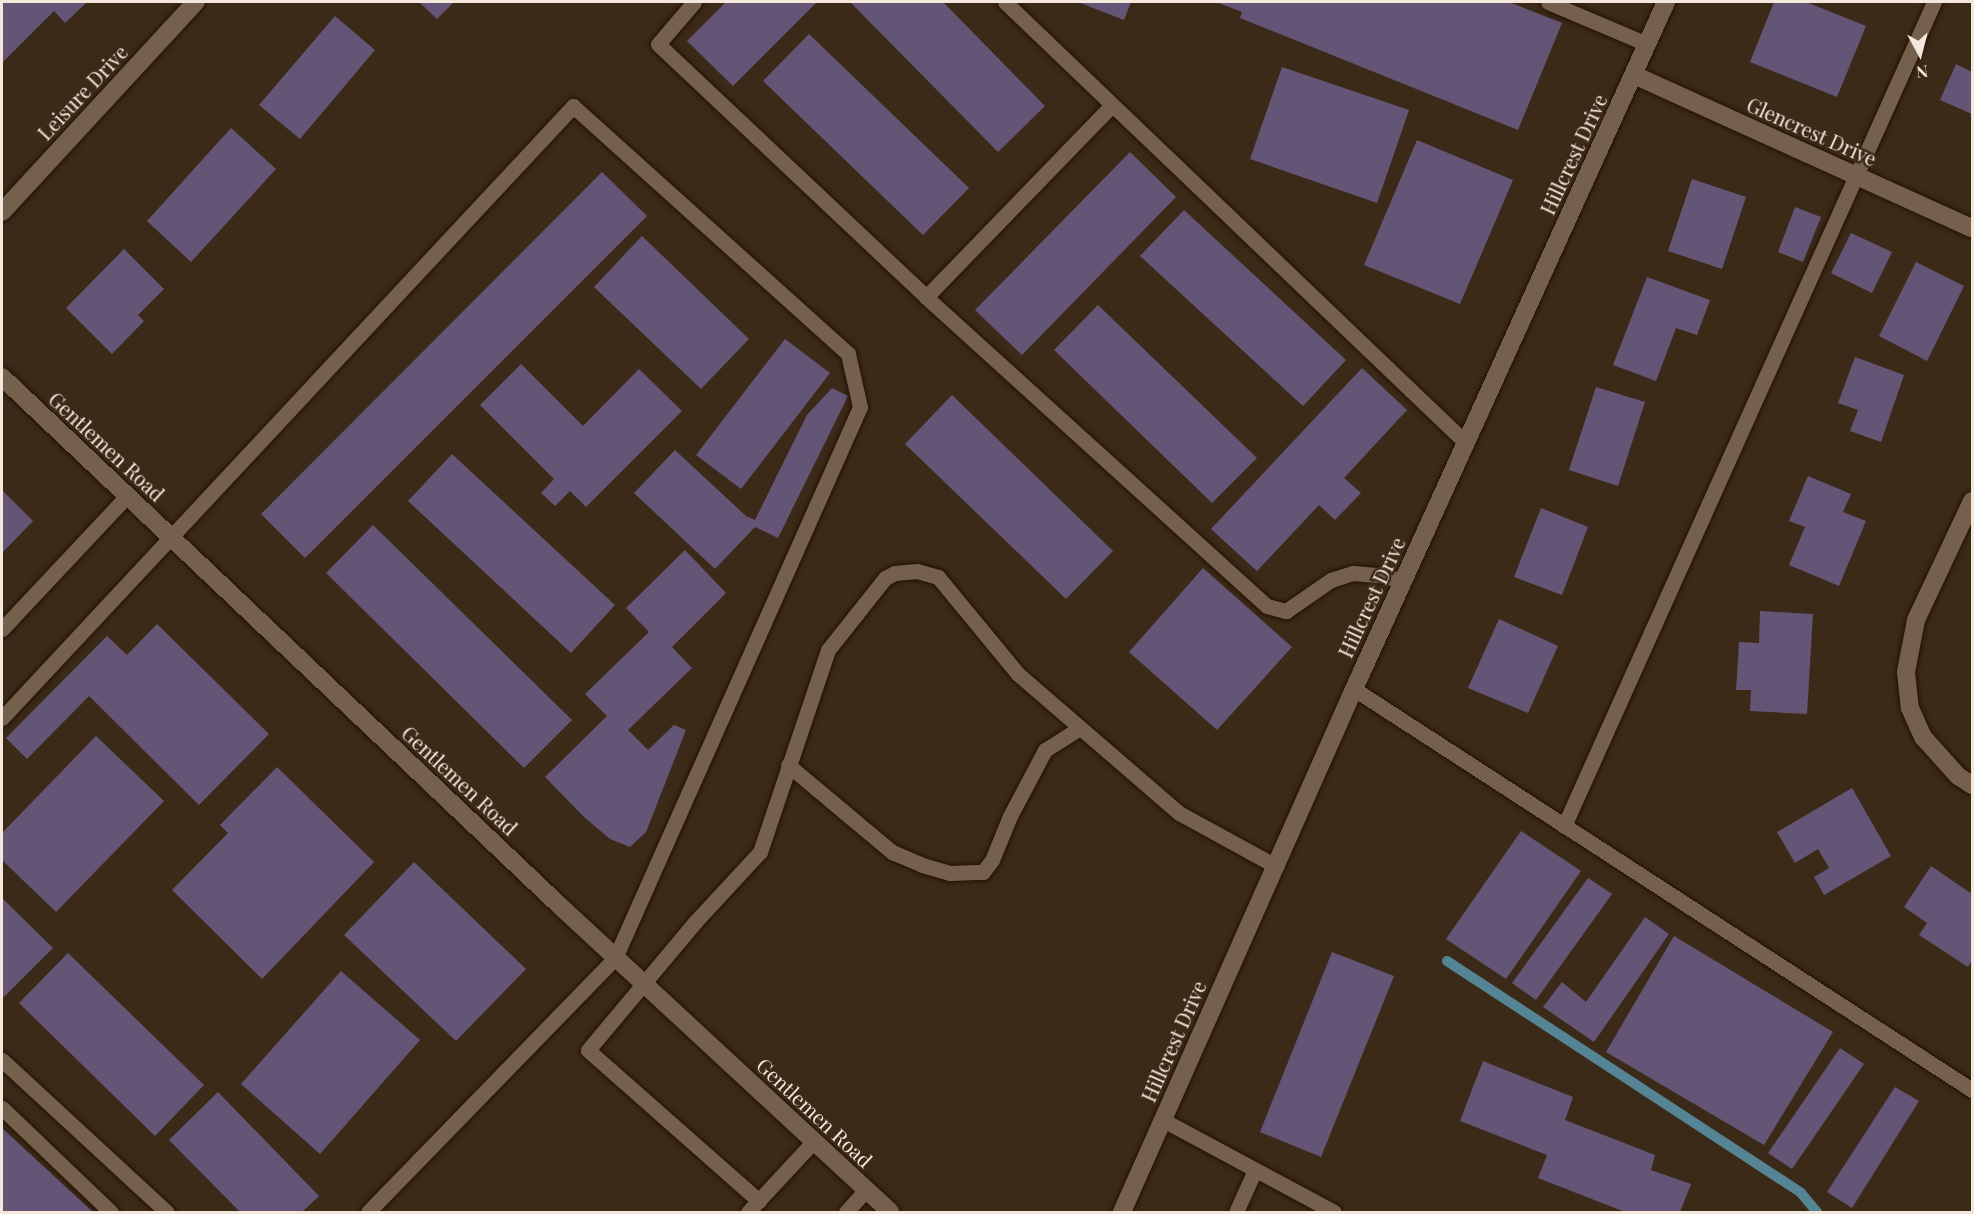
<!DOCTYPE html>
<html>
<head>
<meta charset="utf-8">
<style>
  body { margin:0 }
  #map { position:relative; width:1974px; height:1214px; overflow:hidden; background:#3c2a18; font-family:"Playfair Display",serif }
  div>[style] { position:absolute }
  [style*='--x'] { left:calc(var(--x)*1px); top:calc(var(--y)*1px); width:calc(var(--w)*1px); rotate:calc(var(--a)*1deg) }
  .stream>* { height:10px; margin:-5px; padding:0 5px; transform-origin:5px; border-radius:5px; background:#558494 }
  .building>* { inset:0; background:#645577 }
  .roads { filter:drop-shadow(0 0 2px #231202) drop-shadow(0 0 2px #231202) }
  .service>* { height:15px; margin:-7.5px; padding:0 7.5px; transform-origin:7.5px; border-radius:7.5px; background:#75604d }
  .minor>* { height:18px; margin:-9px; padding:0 9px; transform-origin:9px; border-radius:9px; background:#75604d }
  .tertiary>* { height:18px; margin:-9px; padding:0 9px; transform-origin:9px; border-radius:9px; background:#75604d }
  span { translate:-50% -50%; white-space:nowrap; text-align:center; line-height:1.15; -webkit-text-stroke:5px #3c2a18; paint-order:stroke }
  .street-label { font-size:20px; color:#f4e8dd }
  .frame { position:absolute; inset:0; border:3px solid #f4e8dd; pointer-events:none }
  .north { position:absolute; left:1890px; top:24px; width:60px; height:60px; -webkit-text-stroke:4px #3c2a18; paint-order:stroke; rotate:173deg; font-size:16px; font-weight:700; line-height:24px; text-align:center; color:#f4e8dd }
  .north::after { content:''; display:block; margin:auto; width:21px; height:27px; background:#f4e8dd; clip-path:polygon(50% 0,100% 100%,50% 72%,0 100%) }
</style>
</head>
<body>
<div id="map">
  <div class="stream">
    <div style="--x:1447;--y:961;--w:423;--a:33.2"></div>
    <div style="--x:1801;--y:1193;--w:25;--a:50"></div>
  </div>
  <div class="building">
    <div style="clip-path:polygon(2px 2px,87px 2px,65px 23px,54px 11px,2px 63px)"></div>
    <div style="clip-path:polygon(419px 2px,454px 2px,437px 19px)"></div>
    <div style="clip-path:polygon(726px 2px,817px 2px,733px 86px,687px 41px)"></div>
    <div style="clip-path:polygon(850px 2px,943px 2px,1045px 106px,998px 152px)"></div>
    <div style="clip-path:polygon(1078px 2px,1131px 2px,1124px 20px)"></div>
    <div style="clip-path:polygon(1216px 2px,1509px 2px,1562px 23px,1518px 130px,1240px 18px,1242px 12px)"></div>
    <div style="clip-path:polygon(1774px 2px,1806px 2px,1866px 26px,1837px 97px,1750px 62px)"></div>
    <div style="clip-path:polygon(335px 16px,375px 50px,300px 139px,259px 105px)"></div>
    <div style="clip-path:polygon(809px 34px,969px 188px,923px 235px,763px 81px)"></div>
    <div style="clip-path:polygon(1956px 64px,1972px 72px,1972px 114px,1940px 100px)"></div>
    <div style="clip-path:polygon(1282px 67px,1409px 110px,1377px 203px,1250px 159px)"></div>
    <div style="clip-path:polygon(231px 128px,276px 169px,191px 262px,147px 221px)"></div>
    <div style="clip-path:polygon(1417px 140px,1513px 180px,1460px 304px,1364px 265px)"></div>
    <div style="clip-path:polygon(1130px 152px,1176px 197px,1022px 355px,975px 310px)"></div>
    <div style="clip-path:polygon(602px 172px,647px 216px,305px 558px,261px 514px)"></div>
    <div style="clip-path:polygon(1692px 179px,1746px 197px,1722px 269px,1668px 251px)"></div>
    <div style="clip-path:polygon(1795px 207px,1821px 217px,1803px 262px,1778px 252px)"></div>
    <div style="clip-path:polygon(1184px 210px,1346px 360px,1303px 406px,1140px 256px)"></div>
    <div style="clip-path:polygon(1851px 233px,1892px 252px,1872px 293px,1831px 273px)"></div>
    <div style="clip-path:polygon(642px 236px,749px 339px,701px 389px,594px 287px)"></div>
    <div style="clip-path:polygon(124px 249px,164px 289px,138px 315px,144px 321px,112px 354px,66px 308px)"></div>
    <div style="clip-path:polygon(1916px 262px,1964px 286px,1927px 361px,1879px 336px)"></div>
    <div style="clip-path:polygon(1647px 277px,1710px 300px,1697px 335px,1676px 328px,1656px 381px,1613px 365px)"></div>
    <div style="clip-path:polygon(1098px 305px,1257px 458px,1212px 503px,1054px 350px)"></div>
    <div style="clip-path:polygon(785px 339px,830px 373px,741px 489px,696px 455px)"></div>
    <div style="clip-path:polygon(1855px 357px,1904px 375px,1881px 442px,1850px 431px,1858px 410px,1838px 403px)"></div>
    <div style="clip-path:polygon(521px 364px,583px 426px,639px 369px,682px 411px,586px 507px,570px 491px,555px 506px,541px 493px,554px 479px,480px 405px)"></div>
    <div style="clip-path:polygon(1362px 368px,1407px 410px,1344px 478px,1361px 493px,1335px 520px,1319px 505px,1257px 571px,1211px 529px)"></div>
    <div style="clip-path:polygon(1596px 387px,1645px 402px,1618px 486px,1569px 470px)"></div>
    <div style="clip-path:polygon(832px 388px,848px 396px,778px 538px,755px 527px,715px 569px,634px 493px,675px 450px,746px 516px,755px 520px,807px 415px)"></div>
    <div style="clip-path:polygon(952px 395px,1113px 551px,1066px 599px,905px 444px)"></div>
    <div style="clip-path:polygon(452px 454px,615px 605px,571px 653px,408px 501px)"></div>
    <div style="clip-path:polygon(1808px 476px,1851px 494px,1843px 512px,1866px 521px,1839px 586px,1789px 565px,1805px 527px,1789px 521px)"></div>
    <div style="clip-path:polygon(2px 490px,33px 521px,2px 553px)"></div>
    <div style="clip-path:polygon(1541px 508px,1588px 527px,1562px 595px,1514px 577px)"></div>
    <div style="clip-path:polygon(373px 525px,572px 720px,524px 768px,326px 573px)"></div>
    <div style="clip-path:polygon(685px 550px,726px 593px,672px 647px,692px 668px,628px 730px,648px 750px,674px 725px,686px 730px,646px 832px,630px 847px,610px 839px,585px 818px,545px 777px,607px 716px,585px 694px,649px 632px,626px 608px)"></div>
    <div style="clip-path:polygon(1203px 568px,1292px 647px,1217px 730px,1129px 652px)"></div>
    <div style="clip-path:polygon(1760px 611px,1813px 614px,1807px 714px,1750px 711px,1751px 690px,1736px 690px,1739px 642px,1759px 643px)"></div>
    <div style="clip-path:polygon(1499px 619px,1558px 646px,1528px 713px,1468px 688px)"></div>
    <div style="clip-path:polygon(157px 624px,269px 734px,199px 805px,89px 696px,27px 759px,6px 738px,107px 636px,127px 655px)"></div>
    <div style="clip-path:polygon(96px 736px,164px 801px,56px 912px,2px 860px,2px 833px)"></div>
    <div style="clip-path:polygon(277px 767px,374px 862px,262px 979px,172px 890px,228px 833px,220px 825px)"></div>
    <div style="clip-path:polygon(1852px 788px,1891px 856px,1824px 895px,1814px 877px,1829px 868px,1818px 849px,1795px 863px,1777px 832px)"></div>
    <div style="clip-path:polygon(1521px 831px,1581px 871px,1506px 979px,1446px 939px)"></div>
    <div style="clip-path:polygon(414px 862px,526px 969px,456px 1041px,344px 935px)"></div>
    <div style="clip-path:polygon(1931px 866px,1972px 894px,1972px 960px,1968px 967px,1919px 935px,1927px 923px,1904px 907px)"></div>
    <div style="clip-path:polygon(1588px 878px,1612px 894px,1536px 1000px,1512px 983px)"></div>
    <div style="clip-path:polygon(2px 898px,53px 948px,4px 997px,2px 995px)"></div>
    <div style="clip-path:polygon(1645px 917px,1669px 934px,1594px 1042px,1543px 1007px,1562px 982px,1586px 1002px)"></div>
    <div style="clip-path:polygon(1674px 936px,1833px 1032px,1764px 1145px,1606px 1052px)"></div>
    <div style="clip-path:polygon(1332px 952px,1394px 976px,1321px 1157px,1260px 1132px)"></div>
    <div style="clip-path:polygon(68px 953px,204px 1085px,155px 1136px,19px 1003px)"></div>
    <div style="clip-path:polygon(341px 971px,420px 1040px,320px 1154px,241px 1084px)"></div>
    <div style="clip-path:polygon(1840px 1048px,1864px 1064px,1792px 1169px,1768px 1153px)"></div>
    <div style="clip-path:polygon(1483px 1061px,1573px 1097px,1565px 1120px,1655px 1155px,1651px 1170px,1691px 1184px,1680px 1212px,1625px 1212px,1538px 1178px,1547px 1155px,1460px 1121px)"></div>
    <div style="clip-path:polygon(1895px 1087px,1919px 1101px,1852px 1208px,1827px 1192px)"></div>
    <div style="clip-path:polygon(218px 1092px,319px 1196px,302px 1212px,240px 1212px,169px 1140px)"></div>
    <div style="clip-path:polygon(2px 1128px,93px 1212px,2px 1212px)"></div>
  </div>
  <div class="roads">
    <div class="service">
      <div style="--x:694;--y:2;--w:55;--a:130.6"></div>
      <div style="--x:658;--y:44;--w:3;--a:45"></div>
      <div style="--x:660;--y:46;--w:366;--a:43.3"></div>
      <div style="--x:926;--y:297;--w:460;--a:42.2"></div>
      <div style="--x:1267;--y:606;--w:20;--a:15"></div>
      <div style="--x:1286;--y:611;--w:55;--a:-34.6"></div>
      <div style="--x:1331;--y:580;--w:23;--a:-18"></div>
      <div style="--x:1353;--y:573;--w:32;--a:5"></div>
      <div style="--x:1385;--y:576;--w:19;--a:18"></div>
      <div style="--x:1005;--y:2;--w:638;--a:43.73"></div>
      <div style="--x:1548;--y:2;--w:108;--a:23"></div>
      <div style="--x:926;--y:297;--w:267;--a:-45.9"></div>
      <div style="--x:2;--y:629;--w:183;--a:-46.8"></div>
      <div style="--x:1354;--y:689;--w:737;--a:32.98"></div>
      <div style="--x:2;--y:718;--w:837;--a:-46.98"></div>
      <div style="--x:573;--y:106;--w:370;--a:42"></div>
      <div style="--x:848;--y:354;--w:54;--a:77.2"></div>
      <div style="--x:860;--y:407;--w:603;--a:113.97"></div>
      <div style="--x:615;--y:958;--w:354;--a:134.2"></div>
      <div style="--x:788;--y:765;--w:136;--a:39.9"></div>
      <div style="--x:892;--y:852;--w:33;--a:23"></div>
      <div style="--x:922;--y:865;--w:29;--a:16"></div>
      <div style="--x:950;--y:873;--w:33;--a:-2"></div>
      <div style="--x:983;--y:872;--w:15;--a:-53"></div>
      <div style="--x:992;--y:860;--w:48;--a:-67.8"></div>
      <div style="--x:1010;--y:816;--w:75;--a:-62.1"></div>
      <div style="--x:1045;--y:750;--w:41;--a:-32.2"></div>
      <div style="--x:1564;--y:826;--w:903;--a:-65.82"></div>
      <div style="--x:2;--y:1060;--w:224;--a:42.7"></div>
      <div style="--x:2;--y:1108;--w:151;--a:43.7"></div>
      <div style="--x:1163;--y:1120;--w:194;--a:28.3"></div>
      <div style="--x:759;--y:1201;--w:228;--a:-138.6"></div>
      <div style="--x:588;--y:1050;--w:168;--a:-50.1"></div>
      <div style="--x:696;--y:921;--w:94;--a:-47.2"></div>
      <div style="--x:760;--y:852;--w:213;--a:-71.4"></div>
      <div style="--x:828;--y:650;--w:92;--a:-51.6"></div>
      <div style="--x:885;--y:578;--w:11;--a:-27"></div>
      <div style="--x:895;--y:573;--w:22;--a:-5"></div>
      <div style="--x:917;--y:571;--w:22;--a:16"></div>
      <div style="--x:938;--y:577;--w:126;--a:50.5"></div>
      <div style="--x:1018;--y:674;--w:213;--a:40.8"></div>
      <div style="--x:1179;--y:813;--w:111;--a:28.7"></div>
      <div style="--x:748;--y:1212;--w:97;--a:-47.1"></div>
      <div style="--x:846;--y:1212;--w:30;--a:-48"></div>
      <div style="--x:1236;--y:1212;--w:46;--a:-65.7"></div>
    </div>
    <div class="minor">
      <div style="--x:1634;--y:75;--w:371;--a:24.4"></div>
      <div style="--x:2;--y:212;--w:286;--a:-47.3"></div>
      <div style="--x:2;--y:377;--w:769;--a:43.47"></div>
      <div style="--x:560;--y:906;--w:450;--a:42.8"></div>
      <div style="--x:1972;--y:501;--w:132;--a:115.2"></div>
      <div style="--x:1916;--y:620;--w:53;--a:100.9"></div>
      <div style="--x:1906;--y:672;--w:36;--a:84"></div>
      <div style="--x:1910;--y:708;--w:32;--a:66"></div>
      <div style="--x:1923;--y:737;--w:52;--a:48.1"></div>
      <div style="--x:1958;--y:776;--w:17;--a:33"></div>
    </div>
    <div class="tertiary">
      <div style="--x:1122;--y:1212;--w:572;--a:-66.08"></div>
      <div style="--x:1354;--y:689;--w:755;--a:-65.57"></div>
    </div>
  </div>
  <div class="street-label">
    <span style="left:82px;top:92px;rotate:-47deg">Leisure Drive</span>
    <span style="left:1812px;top:131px;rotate:24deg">Glencrest Drive</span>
    <span style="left:1573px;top:154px;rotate:-65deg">Hillcrest Drive</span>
    <span style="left:107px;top:446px;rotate:43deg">Gentlemen Road</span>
    <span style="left:1371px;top:597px;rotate:-65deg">Hillcrest Drive</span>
    <span style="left:460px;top:780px;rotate:43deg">Gentlemen Road</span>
    <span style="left:1173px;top:1041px;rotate:-66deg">Hillcrest Drive</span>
    <span style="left:815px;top:1112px;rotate:43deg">Gentlemen Road</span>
  </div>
  <div class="frame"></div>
  <div class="north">N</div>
</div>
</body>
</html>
